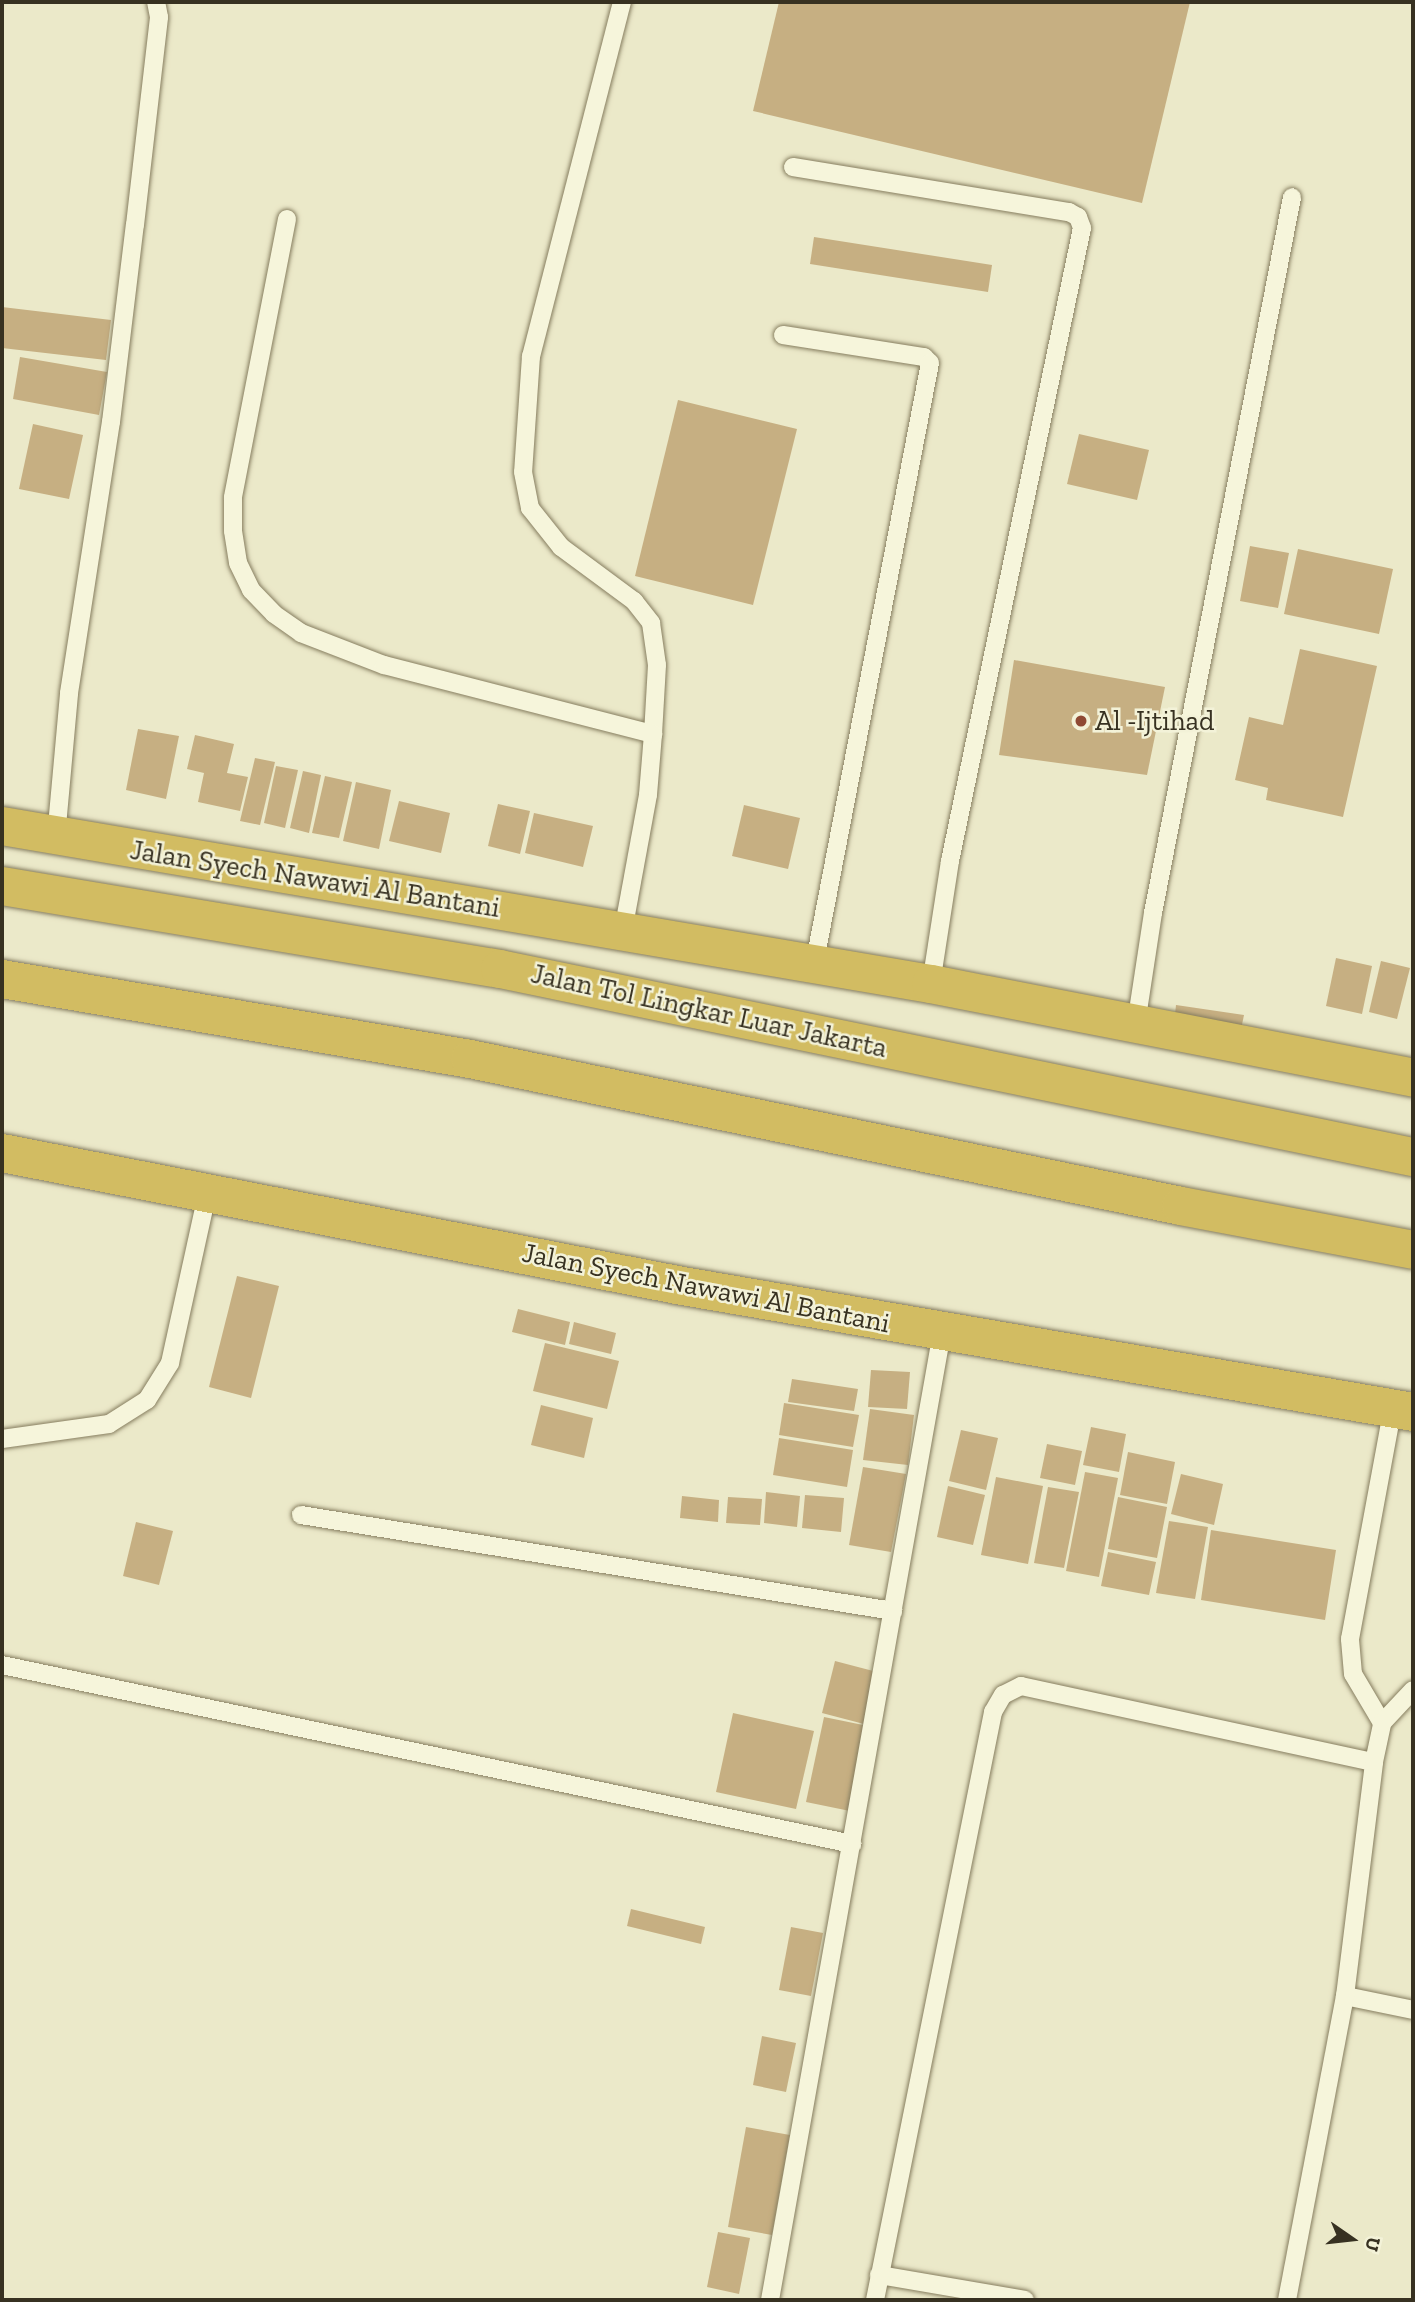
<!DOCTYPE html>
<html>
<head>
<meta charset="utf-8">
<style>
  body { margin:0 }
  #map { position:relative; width:1415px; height:2302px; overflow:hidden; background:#ebe9c9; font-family:"Zilla Slab",serif }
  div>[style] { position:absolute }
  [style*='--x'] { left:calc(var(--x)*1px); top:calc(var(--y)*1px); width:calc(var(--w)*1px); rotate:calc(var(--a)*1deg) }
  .building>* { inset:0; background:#c6af82 }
  .roads { filter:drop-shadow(0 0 2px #867d5f) drop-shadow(0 0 2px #867d5f) }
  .lane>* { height:18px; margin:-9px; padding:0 9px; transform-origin:9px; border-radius:9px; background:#f6f5db }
  .highway>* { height:38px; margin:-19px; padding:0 19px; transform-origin:19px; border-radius:19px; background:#d2bc62 }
  .dots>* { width:19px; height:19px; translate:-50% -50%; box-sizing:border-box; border:4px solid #f3f2d8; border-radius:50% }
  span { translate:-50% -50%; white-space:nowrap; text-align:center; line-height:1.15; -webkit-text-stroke:5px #f3f2d8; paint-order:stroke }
  .poi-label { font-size:28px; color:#373121 }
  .left { translate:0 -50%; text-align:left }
  .street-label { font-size:28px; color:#373121 }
  .frame { position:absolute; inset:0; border:4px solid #373121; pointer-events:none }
  .north { position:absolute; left:1317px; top:2204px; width:70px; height:70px; -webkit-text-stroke:5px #f3f2d8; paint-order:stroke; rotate:104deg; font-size:19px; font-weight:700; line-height:28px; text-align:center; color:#373121 }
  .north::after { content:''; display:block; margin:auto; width:24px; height:32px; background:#373121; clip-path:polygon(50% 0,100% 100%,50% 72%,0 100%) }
</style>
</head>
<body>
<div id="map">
  <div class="building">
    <div style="clip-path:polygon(779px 2px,1190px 2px,1142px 203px,753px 111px)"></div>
    <div style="clip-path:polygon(814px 237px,992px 265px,988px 292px,810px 264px)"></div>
    <div style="clip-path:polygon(2px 307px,111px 320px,106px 360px,2px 348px)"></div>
    <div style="clip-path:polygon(20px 357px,107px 372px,99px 415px,13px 399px)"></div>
    <div style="clip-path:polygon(678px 400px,797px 429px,753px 605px,635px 576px)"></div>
    <div style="clip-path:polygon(33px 424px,83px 435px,69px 499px,19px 489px)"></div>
    <div style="clip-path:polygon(1079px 434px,1149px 450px,1137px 500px,1067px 484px)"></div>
    <div style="clip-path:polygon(1250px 546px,1289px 553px,1278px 608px,1240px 601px)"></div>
    <div style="clip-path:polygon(1298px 549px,1393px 569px,1379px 634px,1284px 614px)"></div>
    <div style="clip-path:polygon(1300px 649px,1377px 666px,1343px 817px,1266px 800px,1268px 788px,1235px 780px,1249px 717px,1283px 725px)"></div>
    <div style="clip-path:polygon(1014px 660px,1165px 687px,1147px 775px,999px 755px)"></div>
    <div style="clip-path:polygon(138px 729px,179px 736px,166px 799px,126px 790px)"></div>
    <div style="clip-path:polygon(195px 735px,234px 744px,227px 773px,248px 777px,240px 811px,198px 802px,204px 773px,187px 769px)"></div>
    <div style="clip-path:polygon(255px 758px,275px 762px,260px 825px,240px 821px)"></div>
    <div style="clip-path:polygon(276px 766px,298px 770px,285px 828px,264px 823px)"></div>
    <div style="clip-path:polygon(303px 771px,321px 775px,309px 833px,290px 828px)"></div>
    <div style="clip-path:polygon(325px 776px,352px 782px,339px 838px,312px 833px)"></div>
    <div style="clip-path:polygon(356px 782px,391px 790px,379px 849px,343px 841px)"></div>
    <div style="clip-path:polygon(399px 801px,450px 813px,441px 853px,389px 841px)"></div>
    <div style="clip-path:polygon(498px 804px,530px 811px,520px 854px,488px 846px)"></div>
    <div style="clip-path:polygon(744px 805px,800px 818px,788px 869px,732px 856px)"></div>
    <div style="clip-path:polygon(534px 813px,593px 826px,583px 867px,525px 853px)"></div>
    <div style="clip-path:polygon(1336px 958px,1372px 966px,1362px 1014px,1326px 1006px)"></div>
    <div style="clip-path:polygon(1381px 961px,1410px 968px,1397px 1019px,1369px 1012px)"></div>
    <div style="clip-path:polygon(1176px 1005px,1244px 1015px,1240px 1034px,1174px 1024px)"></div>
    <div style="clip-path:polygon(237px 1276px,279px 1286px,251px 1398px,209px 1387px)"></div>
    <div style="clip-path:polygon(518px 1309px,570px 1322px,565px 1345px,512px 1332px)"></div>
    <div style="clip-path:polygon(574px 1322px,616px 1333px,611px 1354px,569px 1344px)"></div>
    <div style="clip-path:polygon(545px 1343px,619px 1361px,607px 1409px,533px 1391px)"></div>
    <div style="clip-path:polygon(871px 1370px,910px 1372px,907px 1409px,868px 1407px)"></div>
    <div style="clip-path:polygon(792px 1379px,858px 1389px,854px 1411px,788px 1402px)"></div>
    <div style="clip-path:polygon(784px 1403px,859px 1415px,853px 1447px,779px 1435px)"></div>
    <div style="clip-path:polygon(541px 1405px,593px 1418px,584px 1458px,531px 1445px)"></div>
    <div style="clip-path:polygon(870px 1409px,914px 1415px,908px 1465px,863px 1460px)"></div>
    <div style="clip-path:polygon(1091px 1427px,1126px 1434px,1119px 1472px,1083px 1465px)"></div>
    <div style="clip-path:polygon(961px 1430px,998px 1438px,986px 1490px,949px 1481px)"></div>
    <div style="clip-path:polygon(779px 1438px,853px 1450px,847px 1487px,773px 1475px)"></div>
    <div style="clip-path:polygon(1047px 1444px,1082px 1451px,1075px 1485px,1040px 1478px)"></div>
    <div style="clip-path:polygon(1128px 1452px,1175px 1462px,1167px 1504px,1120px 1495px)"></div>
    <div style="clip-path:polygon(863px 1467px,906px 1474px,891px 1552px,849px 1545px)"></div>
    <div style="clip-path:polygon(1085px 1472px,1118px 1478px,1099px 1577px,1066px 1571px)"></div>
    <div style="clip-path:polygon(1181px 1474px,1223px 1484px,1214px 1525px,1171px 1514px)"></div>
    <div style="clip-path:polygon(996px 1477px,1043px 1486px,1028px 1564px,981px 1555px)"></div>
    <div style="clip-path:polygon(948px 1486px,985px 1495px,973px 1545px,937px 1537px)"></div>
    <div style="clip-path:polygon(1048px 1487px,1079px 1492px,1064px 1568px,1034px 1563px)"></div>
    <div style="clip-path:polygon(766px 1492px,800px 1496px,797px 1527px,764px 1523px)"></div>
    <div style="clip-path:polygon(805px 1495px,844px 1498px,841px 1532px,802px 1528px)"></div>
    <div style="clip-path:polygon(682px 1496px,719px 1500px,718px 1522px,680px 1518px)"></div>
    <div style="clip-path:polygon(728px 1497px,762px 1499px,760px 1525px,726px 1523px)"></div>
    <div style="clip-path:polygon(1118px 1497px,1167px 1507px,1157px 1558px,1108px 1549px)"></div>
    <div style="clip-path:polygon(1169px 1521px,1208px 1527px,1195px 1599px,1156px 1593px)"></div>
    <div style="clip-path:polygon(136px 1522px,173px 1531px,159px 1585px,123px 1576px)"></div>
    <div style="clip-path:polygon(1211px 1530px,1336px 1550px,1325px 1620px,1201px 1600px)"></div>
    <div style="clip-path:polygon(1108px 1552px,1156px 1562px,1149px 1595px,1101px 1586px)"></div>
    <div style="clip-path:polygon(835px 1661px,877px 1672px,864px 1724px,822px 1713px)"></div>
    <div style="clip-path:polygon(733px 1713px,814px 1731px,796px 1809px,716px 1792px)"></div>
    <div style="clip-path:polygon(824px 1717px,868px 1726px,850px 1811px,806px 1802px)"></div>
    <div style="clip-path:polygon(631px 1909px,705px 1927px,701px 1944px,627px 1926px)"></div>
    <div style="clip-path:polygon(791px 1927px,823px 1933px,811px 1996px,779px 1990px)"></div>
    <div style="clip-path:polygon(762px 2036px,796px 2043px,786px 2092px,753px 2085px)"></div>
    <div style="clip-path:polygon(746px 2127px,790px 2135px,772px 2235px,728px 2227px)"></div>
    <div style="clip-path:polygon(718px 2232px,750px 2238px,739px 2294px,707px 2287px)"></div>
  </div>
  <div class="roads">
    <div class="lane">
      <div style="--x:622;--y:2;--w:366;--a:104.4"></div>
      <div style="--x:531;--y:356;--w:116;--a:93.9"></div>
      <div style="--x:523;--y:472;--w:37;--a:79"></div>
      <div style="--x:530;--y:508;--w:50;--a:51.5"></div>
      <div style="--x:561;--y:547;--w:91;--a:36.5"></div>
      <div style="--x:634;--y:601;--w:28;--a:52"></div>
      <div style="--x:651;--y:623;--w:42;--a:81.9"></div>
      <div style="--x:657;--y:665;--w:69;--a:93.3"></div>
      <div style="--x:653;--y:734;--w:61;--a:94.7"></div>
      <div style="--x:648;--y:795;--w:138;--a:100.4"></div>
      <div style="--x:793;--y:167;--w:280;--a:9.3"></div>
      <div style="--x:1069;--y:212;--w:10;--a:29"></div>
      <div style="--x:1078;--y:217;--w:12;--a:70"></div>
      <div style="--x:1082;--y:228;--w:647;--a:101.78"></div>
      <div style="--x:950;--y:861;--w:124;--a:98.8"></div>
      <div style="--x:287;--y:219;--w:284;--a:101"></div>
      <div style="--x:233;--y:498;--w:33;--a:90"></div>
      <div style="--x:233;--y:531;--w:32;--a:81"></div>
      <div style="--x:238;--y:563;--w:30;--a:64"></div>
      <div style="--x:251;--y:590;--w:33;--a:46"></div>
      <div style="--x:274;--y:614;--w:33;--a:35"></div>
      <div style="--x:301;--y:633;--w:89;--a:21.1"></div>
      <div style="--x:384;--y:665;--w:278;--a:14.4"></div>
      <div style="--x:783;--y:335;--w:143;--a:8.9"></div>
      <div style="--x:924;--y:357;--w:8;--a:45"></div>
      <div style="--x:930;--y:363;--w:614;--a:100.89"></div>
      <div style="--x:56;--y:837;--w:145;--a:-84.8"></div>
      <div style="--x:69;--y:693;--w:274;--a:-81.2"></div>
      <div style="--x:111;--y:422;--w:198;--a:-83.1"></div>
      <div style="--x:135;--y:225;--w:209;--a:-83.4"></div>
      <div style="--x:159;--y:17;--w:15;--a:-101"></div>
      <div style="--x:1136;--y:1024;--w:112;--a:-81.3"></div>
      <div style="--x:1153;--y:913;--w:729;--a:-79.01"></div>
      <div style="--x:2;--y:1439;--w:108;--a:-8"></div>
      <div style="--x:109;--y:1424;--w:45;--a:-32.3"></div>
      <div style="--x:147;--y:1400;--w:44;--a:-58.1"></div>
      <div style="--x:170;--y:1363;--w:172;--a:-77.6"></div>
      <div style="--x:301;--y:1515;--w:600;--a:9.21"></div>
      <div style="--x:2;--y:1665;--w:869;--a:11.89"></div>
      <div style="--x:1382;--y:1723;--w:57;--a:-120.6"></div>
      <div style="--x:1353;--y:1674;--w:35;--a:-95"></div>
      <div style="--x:1350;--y:1639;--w:236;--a:-79.5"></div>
      <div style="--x:1345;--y:1996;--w:69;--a:11.6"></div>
      <div style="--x:879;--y:2275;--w:148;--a:9.7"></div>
      <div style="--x:770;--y:2300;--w:983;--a:-79.92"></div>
      <div style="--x:875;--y:2300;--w:600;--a:-78.65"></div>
      <div style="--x:993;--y:1712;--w:20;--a:-60"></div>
      <div style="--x:1003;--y:1695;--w:20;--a:-27"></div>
      <div style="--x:1021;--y:1686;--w:361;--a:12.2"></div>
      <div style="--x:1287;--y:2300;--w:309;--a:-79.2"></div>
      <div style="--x:1345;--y:1996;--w:236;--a:-82.9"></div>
      <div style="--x:1374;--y:1762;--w:40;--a:-78"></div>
      <div style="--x:1382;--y:1723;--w:45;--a:-46.8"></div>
    </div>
    <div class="highway">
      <div style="--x:2;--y:826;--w:942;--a:9.65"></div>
      <div style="--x:931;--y:984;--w:491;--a:11"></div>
      <div style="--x:2;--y:886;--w:505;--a:9.46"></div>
      <div style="--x:500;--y:969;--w:932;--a:11.64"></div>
      <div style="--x:2;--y:979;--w:475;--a:9.7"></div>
      <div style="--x:470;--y:1059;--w:726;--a:11.68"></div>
      <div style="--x:1181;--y:1206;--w:236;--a:10.7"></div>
      <div style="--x:2;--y:1153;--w:688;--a:11.06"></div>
      <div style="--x:677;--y:1285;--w:747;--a:9.79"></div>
    </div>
  </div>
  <div class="dots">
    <div style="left:1081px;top:721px;background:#8f4a34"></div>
  </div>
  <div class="poi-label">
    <span class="left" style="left:1095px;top:721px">Al -Ijtihad</span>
  </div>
  <div class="street-label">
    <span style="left:315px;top:879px;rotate:9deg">Jalan Syech Nawawi Al Bantani</span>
    <span style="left:709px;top:1011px;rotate:12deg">Jalan Tol Lingkar Luar Jakarta</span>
    <span style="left:706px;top:1288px;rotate:11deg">Jalan Syech Nawawi Al Bantani</span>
  </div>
  <div class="frame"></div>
  <div class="north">U</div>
</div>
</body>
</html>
